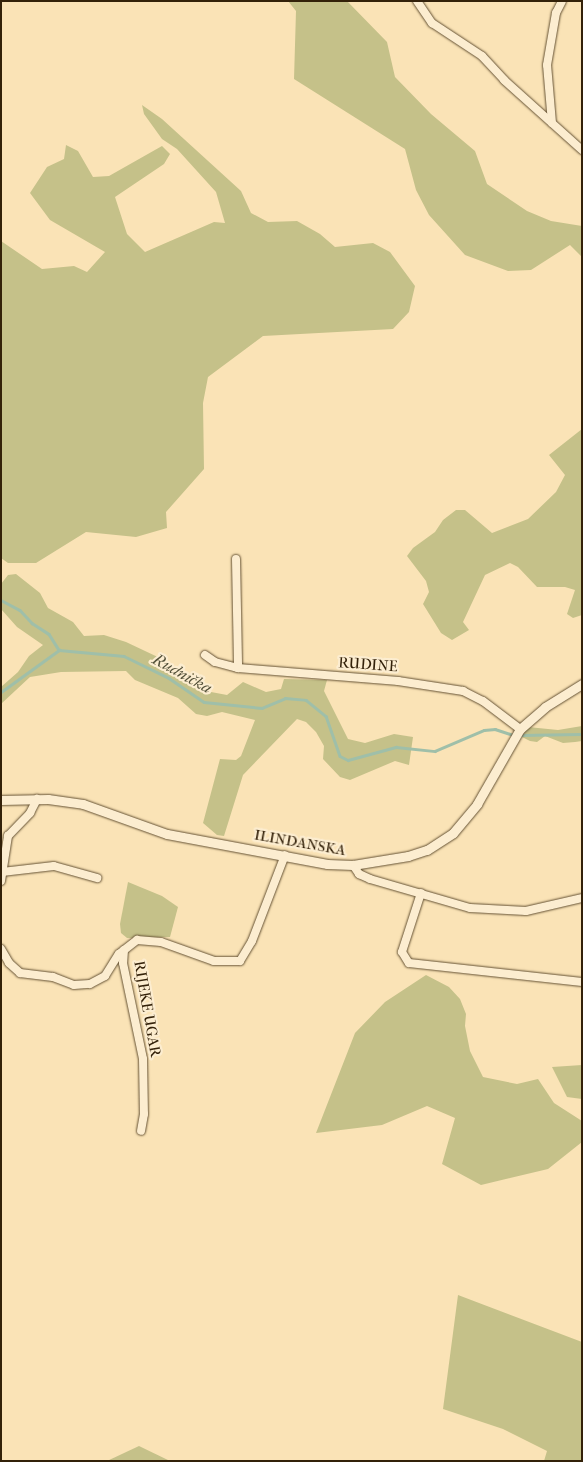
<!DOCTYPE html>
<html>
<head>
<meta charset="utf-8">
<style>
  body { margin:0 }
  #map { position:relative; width:583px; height:1462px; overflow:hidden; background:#fae3b6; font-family:"IM FELL French Canon",serif }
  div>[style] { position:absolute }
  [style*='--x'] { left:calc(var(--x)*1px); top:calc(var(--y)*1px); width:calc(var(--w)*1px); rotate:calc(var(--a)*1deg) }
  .green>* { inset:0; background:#c5c189 }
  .stream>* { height:2.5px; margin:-1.25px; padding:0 1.25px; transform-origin:1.25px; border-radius:1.25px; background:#9fbfa9 }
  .roads { filter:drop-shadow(0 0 1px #655234) drop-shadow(0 0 1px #655234) }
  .minor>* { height:8px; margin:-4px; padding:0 4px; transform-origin:4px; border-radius:4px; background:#fcedd0 }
  .tertiary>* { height:9px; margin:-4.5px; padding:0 4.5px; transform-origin:4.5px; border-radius:4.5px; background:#fcedd0 }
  span { translate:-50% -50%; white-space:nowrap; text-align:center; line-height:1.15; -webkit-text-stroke:4.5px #fcedd0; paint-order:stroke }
  .street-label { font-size:15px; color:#332109 }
  .water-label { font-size:16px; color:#535039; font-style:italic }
  .frame { position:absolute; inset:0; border:2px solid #332109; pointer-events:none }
</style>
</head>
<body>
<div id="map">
  <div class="green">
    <div style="clip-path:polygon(288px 1px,347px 1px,387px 42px,395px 77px,431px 114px,475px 151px,487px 184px,527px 211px,551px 221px,582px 226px,582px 257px,570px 245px,531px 270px,508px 271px,465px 255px,429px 215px,416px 190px,405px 149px,294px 79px,296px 11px)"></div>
    <div style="clip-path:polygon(142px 105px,162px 119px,241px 191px,251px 213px,268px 222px,297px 221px,320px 234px,335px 247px,373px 243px,390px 252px,415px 286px,409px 312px,393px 329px,263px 336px,208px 377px,203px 403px,204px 469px,166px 512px,167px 528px,136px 537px,86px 532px,36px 563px,8px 563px,1px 558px,1px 241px,42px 269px,74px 266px,87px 272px,105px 252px,50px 220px,30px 193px,47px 167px,64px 159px,66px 145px,78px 151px,93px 177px,109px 176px,162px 146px,170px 154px,164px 164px,115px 197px,127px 234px,145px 252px,214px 222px,225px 223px,216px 192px,177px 149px,162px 139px,144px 114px)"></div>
    <div style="clip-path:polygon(582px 429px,582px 615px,573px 618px,567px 614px,575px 590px,565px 587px,537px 587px,518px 567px,510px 563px,485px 575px,463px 622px,469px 630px,452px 640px,441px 633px,423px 604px,429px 592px,426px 581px,407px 556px,413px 548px,435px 532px,443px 520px,456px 510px,465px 510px,492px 533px,528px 519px,556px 492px,565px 475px,549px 455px)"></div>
    <div style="clip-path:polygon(16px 574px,40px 593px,48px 608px,73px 622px,84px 636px,104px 635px,126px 642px,162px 659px,211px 692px,227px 695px,243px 682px,266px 692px,281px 689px,284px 679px,327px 680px,324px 691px,348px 739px,365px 743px,394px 734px,413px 737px,409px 765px,395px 761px,350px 780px,340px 777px,323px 759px,324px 746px,316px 732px,306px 722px,297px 719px,243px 775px,224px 836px,217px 835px,203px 823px,220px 759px,236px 760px,241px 756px,255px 720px,222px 712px,207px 716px,196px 714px,178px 698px,135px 680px,126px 671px,61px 672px,30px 677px,1px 704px,1px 687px,18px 672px,29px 656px,43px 645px,17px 627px,1px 609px,1px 584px,8px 575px)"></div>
    <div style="clip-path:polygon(582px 726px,582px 741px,575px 742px,563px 743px,545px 736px,537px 742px,530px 741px,522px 737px,528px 727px,558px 730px)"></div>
    <div style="clip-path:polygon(128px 882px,162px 896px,178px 907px,170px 937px,127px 938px,121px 933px,120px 924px)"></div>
    <div style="clip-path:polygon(426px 975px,449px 987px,460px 999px,466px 1014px,465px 1026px,470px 1051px,483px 1077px,517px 1084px,538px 1079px,554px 1103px,582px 1121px,582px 1142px,548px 1169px,481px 1185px,442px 1164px,455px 1118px,427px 1106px,382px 1125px,316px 1133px,355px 1033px,385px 1002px)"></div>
    <div style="clip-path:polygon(582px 1065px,582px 1099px,567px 1097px,552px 1067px)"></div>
    <div style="clip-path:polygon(458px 1295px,582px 1342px,582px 1461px,544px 1461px,547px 1451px,503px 1429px,443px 1409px)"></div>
    <div style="clip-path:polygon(139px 1446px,170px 1461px,107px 1461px)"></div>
  </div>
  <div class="stream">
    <div style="--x:1;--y:600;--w:21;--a:28"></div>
    <div style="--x:20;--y:610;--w:18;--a:47"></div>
    <div style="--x:32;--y:623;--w:20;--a:33"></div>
    <div style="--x:49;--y:634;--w:19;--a:58"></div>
    <div style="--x:59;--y:650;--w:65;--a:5.3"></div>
    <div style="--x:124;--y:656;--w:50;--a:26.1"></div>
    <div style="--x:169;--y:678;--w:42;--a:34.4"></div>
    <div style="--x:204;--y:702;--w:58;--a:5.9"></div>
    <div style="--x:262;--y:708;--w:25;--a:-23"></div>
    <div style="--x:285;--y:698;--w:21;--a:5"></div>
    <div style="--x:306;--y:700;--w:26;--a:39"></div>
    <div style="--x:326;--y:716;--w:42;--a:70.7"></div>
    <div style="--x:340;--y:756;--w:9;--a:27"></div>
    <div style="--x:348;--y:760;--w:50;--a:-15.2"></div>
    <div style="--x:396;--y:747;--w:39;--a:6"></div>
    <div style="--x:435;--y:751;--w:53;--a:-23.2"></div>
    <div style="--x:484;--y:730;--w:11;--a:-5"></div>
    <div style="--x:495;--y:729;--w:20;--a:18"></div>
    <div style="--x:1;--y:692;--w:72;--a:-35.9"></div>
    <div style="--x:519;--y:735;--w:63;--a:-0.9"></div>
  </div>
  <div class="roads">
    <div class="minor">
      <div style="--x:417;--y:1;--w:27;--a:56"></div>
      <div style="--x:432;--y:23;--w:60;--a:33.4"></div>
      <div style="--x:482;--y:56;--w:33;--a:47"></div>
      <div style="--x:504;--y:80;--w:105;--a:41.9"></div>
      <div style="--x:552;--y:123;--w:58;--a:-94.9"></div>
      <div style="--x:547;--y:65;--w:53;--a:-80.2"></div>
      <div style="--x:556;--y:13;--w:13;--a:-63"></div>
      <div style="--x:236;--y:559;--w:109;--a:88.9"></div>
      <div style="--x:205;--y:655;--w:12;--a:35"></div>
      <div style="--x:215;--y:662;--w:24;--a:15"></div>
      <div style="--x:238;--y:668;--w:161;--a:4.6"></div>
      <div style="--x:398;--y:681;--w:66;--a:8.7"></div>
      <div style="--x:463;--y:691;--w:22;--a:27"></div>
      <div style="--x:483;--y:701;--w:46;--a:37.1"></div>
      <div style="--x:353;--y:865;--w:11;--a:56"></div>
      <div style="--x:359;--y:874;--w:12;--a:24"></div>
      <div style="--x:370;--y:879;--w:104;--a:16.2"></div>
      <div style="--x:470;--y:908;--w:56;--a:3.1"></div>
      <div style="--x:526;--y:911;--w:57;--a:-13.1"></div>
      <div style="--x:2;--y:872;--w:52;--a:-6.6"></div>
      <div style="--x:54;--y:866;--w:45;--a:15.6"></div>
      <div style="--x:1;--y:881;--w:46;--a:-81.2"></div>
      <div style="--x:8;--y:836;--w:32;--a:-46"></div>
      <div style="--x:30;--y:813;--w:16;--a:-63"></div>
      <div style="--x:421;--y:893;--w:62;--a:107.9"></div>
      <div style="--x:402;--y:952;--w:13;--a:58"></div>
      <div style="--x:409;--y:963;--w:174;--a:6.3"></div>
      <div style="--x:1;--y:949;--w:16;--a:60"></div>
      <div style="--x:9;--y:963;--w:15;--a:42"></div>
      <div style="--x:20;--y:973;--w:33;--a:7"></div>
      <div style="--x:53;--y:977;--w:22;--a:21"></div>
      <div style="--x:74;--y:985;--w:16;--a:-4"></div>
      <div style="--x:90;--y:984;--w:17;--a:-28"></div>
      <div style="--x:105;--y:976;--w:26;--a:-58"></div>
      <div style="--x:119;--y:954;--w:23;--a:-38"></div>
      <div style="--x:137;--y:940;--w:24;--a:5"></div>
      <div style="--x:161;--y:942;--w:56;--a:19.7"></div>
      <div style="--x:214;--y:961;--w:26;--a:0"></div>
      <div style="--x:240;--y:961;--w:23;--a:-59"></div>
      <div style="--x:252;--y:941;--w:92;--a:-69"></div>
      <div style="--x:124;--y:950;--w:13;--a:94"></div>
      <div style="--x:123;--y:963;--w:98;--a:78.2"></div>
      <div style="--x:143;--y:1059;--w:55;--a:89"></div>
      <div style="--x:144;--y:1114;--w:17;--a:100"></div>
    </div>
    <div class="tertiary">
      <div style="--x:1;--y:800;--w:47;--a:-1.2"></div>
      <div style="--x:48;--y:799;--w:35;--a:8"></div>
      <div style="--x:83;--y:804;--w:89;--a:19.7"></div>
      <div style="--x:167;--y:834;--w:163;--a:10.6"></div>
      <div style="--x:327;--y:864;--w:26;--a:2"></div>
      <div style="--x:353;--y:865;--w:56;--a:-9.3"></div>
      <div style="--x:408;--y:856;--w:20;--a:-18"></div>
      <div style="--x:427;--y:850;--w:31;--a:-33"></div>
      <div style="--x:453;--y:833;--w:38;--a:-50"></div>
      <div style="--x:477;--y:804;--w:86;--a:-60.2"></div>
      <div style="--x:520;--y:729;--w:33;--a:-41"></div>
      <div style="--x:545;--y:707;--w:44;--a:-31.9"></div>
    </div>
  </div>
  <div class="street-label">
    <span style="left:368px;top:665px;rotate:4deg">RUDINE</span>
    <span style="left:300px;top:843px;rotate:10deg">ILINDANSKA</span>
    <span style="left:147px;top:1009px;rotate:80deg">RIJEKE UGAR</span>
  </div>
  <div class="water-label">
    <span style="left:182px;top:674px;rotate:29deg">Rudnička</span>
  </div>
  <div class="frame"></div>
</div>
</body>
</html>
